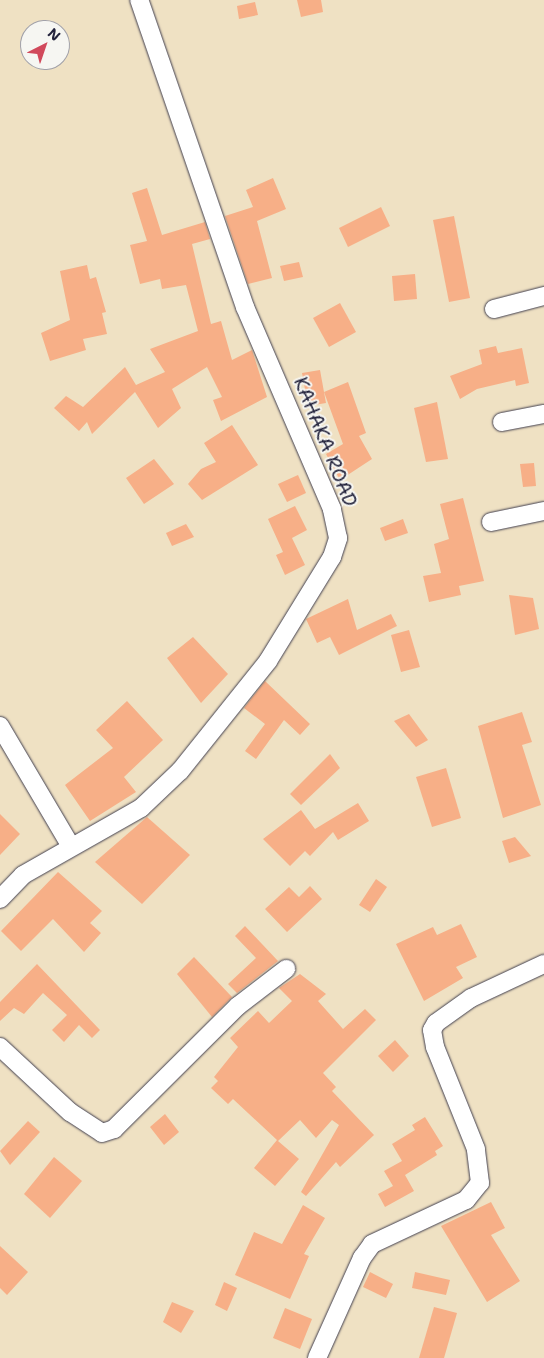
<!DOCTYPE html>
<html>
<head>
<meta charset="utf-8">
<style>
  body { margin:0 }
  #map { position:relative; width:544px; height:1358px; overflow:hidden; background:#efe1c3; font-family:"Shantell Sans",sans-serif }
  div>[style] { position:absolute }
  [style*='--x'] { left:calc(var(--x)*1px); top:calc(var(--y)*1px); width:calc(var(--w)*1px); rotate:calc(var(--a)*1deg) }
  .building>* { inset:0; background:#f7af87 }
  .roads { filter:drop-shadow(0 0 1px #413f4f) drop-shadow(0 0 1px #413f4f) }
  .minor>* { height:18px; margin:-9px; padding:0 9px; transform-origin:9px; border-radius:9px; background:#fff }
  span { translate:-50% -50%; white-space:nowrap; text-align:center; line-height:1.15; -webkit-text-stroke:4px #f6f6f2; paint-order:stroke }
  .street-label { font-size:19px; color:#22223b }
  .north { position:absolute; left:20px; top:20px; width:50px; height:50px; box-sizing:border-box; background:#f6f6f2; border:1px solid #a1a1a9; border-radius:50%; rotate:41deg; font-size:14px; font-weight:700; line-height:20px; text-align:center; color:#22223b }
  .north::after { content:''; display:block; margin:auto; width:18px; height:22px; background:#d1495b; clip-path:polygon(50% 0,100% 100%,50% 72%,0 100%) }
</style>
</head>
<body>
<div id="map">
  <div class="building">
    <div style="clip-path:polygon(297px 0,321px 0,323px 12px,301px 17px)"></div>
    <div style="clip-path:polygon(255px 2px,258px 15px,239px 19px,237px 6px)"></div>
    <div style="clip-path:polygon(273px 178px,286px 209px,257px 221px,272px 278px,248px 284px,225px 216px,253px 207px,246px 190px)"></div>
    <div style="clip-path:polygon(147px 188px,162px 235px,205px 222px,210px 239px,192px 244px,211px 324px,221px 321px,232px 360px,252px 350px,267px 397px,221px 421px,213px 400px,222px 397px,207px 367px,172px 389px,181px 408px,158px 428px,135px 392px,92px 434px,87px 422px,79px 431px,54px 408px,66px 396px,83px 407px,125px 367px,136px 385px,165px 372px,150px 349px,198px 331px,186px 285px,162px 289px,160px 279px,140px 284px,130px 245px,147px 241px,132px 193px)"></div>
    <div style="clip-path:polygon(381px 207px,390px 226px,348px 247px,339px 228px)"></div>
    <div style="clip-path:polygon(454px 216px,470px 298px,449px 302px,433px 220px)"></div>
    <div style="clip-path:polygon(299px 262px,303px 277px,284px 281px,280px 266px)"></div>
    <div style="clip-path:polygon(87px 265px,90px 279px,96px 277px,106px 312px,102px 313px,107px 334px,83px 339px,86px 350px,50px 361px,41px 333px,70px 320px,60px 271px)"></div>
    <div style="clip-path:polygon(415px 274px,417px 299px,394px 301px,392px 276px)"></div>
    <div style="clip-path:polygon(340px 303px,356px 332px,329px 347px,313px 318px)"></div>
    <div style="clip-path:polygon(496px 346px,498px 353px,522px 348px,529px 383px,516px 386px,515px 380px,477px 389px,460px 399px,450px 376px,482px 364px,479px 350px)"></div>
    <div style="clip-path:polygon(320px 370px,326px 403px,308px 406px,302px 373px)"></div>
    <div style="clip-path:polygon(348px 382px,366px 433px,359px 436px,372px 459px,340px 480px,326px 454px,343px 444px,324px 392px)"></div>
    <div style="clip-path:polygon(437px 402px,448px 459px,426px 462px,414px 408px)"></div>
    <div style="clip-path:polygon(232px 425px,258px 465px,202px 500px,188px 484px,201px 469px,216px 462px,204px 443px)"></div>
    <div style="clip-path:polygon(154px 459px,174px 484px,144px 504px,126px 478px)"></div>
    <div style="clip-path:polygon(534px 463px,536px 486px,523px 487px,520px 464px)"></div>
    <div style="clip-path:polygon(298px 475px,306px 493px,287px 502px,278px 484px)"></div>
    <div style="clip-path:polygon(463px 498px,484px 581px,459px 586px,461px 595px,429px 602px,423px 576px,441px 573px,434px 544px,449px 539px,440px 504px)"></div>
    <div style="clip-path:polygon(295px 506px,307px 530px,292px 538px,305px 565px,285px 575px,276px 555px,283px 552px,268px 519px)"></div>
    <div style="clip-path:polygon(403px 519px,408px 533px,385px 541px,380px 528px)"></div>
    <div style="clip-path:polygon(186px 524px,194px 537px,172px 546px,166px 533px)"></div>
    <div style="clip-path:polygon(509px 595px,533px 598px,539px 629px,515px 635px)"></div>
    <div style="clip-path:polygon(348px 599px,357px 630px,391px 614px,397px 626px,339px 655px,330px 637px,317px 643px,306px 619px)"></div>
    <div style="clip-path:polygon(409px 630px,420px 667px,401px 672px,391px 635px)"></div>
    <div style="clip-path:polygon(193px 637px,228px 674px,201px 703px,167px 658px)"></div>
    <div style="clip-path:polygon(265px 681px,310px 724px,300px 735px,284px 720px,256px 759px,245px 751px,265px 724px,244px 708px)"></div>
    <div style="clip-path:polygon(127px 701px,163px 740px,124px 777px,136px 792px,90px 821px,65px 785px,113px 748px,96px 730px)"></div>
    <div style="clip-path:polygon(522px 712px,532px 742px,522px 745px,541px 805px,503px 818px,478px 726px)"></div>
    <div style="clip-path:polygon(409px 714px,428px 740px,416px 747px,394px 721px)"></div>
    <div style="clip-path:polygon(330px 754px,340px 768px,301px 805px,290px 794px)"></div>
    <div style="clip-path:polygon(446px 768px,461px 818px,432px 827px,416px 777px)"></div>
    <div style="clip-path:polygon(358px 803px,369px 821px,338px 840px,333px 832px,310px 856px,305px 851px,290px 866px,263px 839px,301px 810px,315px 829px)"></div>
    <div style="clip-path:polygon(0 814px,20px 834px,0 855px)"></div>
    <div style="clip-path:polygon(147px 817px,190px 855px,142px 904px,95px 862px)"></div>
    <div style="clip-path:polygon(515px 837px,531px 856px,509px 863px,502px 841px)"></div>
    <div style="clip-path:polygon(58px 872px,102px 911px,90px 923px,101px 933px,84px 952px,53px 919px,21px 951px,1px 931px)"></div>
    <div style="clip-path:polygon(376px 879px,387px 887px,370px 912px,359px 905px)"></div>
    <div style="clip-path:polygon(310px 886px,322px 899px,287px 932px,265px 909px,289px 887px,299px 897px)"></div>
    <div style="clip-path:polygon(461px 924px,477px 957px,456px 967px,463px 978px,424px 1001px,396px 944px,433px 927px,437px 935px)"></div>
    <div style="clip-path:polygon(245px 926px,278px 961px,237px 993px,228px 984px,256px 958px,235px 936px)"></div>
    <div style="clip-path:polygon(194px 957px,232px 997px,212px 1017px,177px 974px)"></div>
    <div style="clip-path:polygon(37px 964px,100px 1030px,92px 1038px,79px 1025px,64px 1042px,52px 1030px,67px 1015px,43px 993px,24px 1014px,14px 1008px,0 1021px,0 1002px)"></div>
    <div style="clip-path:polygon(300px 974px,326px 994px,318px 1001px,343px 1029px,365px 1009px,376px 1020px,323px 1073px,336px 1087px,332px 1091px,374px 1135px,340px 1167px,336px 1162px,306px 1196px,301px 1192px,339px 1125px,332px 1120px,316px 1138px,300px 1120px,278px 1141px,299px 1159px,275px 1186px,254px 1168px,277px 1140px,233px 1099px,228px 1104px,211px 1088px,218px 1081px,214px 1077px,238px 1047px,230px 1038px,258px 1011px,269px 1023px,292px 1001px,279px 988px)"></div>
    <div style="clip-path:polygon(395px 1040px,409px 1056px,393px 1072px,378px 1056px)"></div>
    <div style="clip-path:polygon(165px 1114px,179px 1132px,164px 1145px,150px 1127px)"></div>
    <div style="clip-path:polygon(425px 1117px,443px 1146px,435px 1151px,437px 1155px,405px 1175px,414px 1191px,385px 1207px,378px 1194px,393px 1186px,384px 1171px,402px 1161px,392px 1144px,415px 1130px,412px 1125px)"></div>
    <div style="clip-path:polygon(28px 1121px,40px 1132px,10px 1165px,0 1151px)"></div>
    <div style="clip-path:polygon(54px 1157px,82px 1181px,50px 1218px,24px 1194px)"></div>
    <div style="clip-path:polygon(491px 1202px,505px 1228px,491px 1235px,520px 1281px,487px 1302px,441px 1226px)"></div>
    <div style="clip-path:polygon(303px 1205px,325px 1218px,304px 1254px,309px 1256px,290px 1299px,235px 1275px,254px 1232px,282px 1244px)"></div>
    <div style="clip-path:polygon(0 1246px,28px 1272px,7px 1295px,0 1288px)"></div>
    <div style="clip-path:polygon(370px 1272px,393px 1284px,386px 1298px,363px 1287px)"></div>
    <div style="clip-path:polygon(415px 1272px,450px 1280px,446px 1295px,412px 1288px)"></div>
    <div style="clip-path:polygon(224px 1282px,237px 1288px,227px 1311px,215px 1305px)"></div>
    <div style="clip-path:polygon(172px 1302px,194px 1311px,181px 1333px,163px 1322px)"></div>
    <div style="clip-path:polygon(434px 1307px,457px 1313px,444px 1358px,419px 1358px)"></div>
    <div style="clip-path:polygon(285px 1308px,312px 1319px,300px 1349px,273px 1338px)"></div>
  </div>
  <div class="roads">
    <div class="minor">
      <div style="--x:494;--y:309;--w:52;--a:-14.6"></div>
      <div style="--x:502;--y:422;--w:43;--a:-10.8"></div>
      <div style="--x:491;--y:522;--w:54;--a:-11.7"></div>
      <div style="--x:0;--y:726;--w:138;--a:59.5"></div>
      <div style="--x:0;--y:899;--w:33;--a:-46"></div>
      <div style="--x:23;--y:875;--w:136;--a:-29.6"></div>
      <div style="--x:141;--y:808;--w:54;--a:-43.5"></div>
      <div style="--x:180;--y:771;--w:141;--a:-51.3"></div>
      <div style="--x:268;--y:661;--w:122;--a:-58.4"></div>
      <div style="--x:332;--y:557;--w:20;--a:-72"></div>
      <div style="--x:338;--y:538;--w:30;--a:-102"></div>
      <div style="--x:332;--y:509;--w:220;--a:-113.3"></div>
      <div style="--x:245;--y:307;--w:325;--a:-109"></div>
      <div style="--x:0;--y:1047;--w:96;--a:42.9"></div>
      <div style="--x:70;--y:1112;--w:38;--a:33"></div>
      <div style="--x:102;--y:1133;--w:13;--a:-18"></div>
      <div style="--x:114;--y:1129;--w:175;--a:-44.8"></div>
      <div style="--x:238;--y:1006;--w:61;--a:-37.6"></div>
      <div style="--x:317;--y:1358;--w:110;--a:-65.8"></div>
      <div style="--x:362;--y:1258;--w:17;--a:-54"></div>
      <div style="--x:372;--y:1244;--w:104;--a:-25.1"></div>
      <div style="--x:466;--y:1200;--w:22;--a:-51"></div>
      <div style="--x:480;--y:1183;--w:34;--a:-97"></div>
      <div style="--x:476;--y:1149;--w:110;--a:-111.9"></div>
      <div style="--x:435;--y:1047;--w:17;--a:-100"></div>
      <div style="--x:432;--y:1030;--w:8;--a:-60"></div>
      <div style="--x:436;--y:1023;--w:43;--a:-35.5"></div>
      <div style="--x:471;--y:998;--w:81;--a:-25"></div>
    </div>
  </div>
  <div class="street-label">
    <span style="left:325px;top:442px;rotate:68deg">KAHAKA ROAD</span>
  </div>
  <div class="north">N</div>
</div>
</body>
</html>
